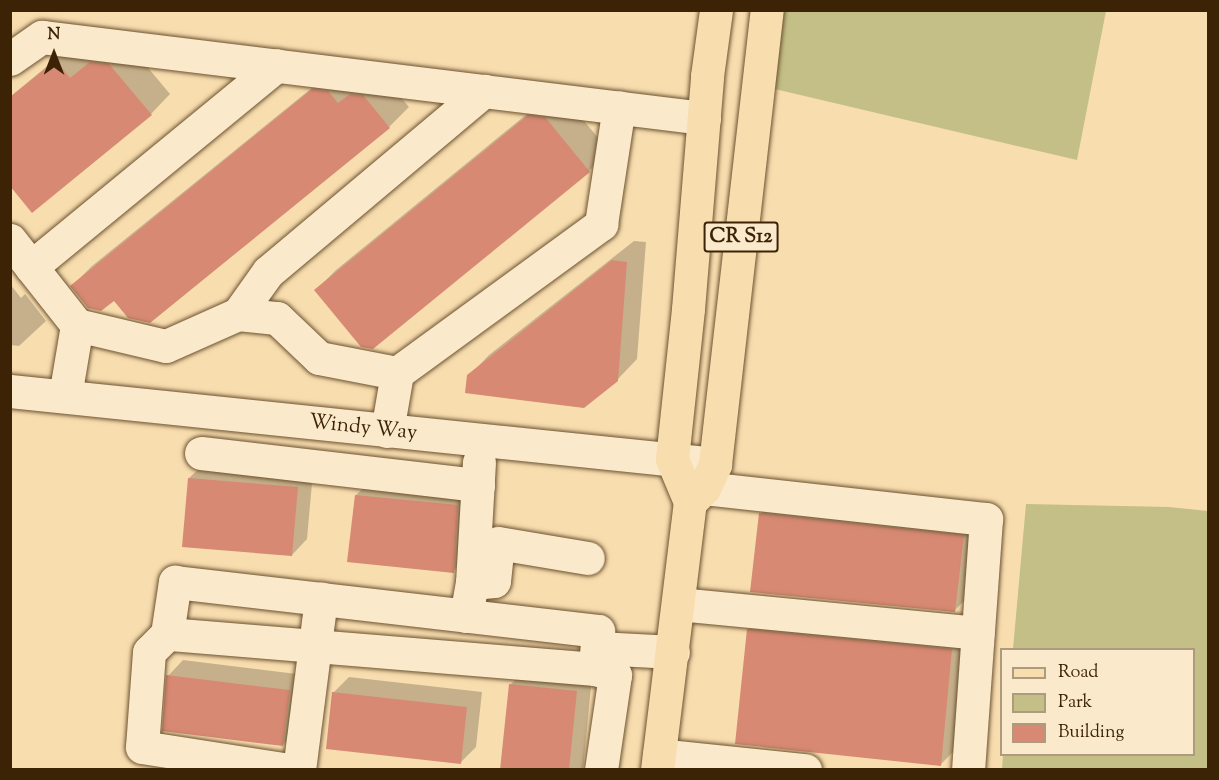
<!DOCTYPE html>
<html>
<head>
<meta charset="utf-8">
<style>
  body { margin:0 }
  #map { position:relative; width:1219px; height:780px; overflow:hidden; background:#f8ddaf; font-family:"Sorts Mill Goudy",serif }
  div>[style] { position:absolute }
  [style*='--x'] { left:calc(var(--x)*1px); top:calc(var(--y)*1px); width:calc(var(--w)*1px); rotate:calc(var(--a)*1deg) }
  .green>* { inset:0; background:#c3bf86 }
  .shadow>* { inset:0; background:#0003 }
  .building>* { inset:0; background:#d78973 }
  .roads { filter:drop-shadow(0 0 2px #6c5230) drop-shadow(0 0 2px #6c5230) }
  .minor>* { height:33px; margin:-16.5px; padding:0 16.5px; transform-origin:16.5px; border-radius:16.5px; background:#fae9cb }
  .major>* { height:33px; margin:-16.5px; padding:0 16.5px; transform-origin:16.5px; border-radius:16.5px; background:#f8ddaf }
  span { translate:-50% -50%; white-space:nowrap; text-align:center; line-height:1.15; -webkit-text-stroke:6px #fae9cb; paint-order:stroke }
  .shield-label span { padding:2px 4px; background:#fae9cb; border:2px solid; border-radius:4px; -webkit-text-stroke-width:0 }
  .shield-label { font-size:20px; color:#3d2305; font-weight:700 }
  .street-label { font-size:21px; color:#3d2305 }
  .frame { position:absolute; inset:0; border:12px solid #3d2305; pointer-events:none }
  .legend { position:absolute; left:1000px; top:648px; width:195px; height:108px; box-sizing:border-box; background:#fae9cb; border:2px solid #ae9a7c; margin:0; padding:8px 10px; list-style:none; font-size:18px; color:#3d2305 }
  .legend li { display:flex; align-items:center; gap:12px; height:30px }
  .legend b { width:30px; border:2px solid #ae9a7c }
  .north { position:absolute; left:24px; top:24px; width:60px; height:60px; -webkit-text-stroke:4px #fae9cb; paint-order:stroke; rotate:0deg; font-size:16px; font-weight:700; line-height:24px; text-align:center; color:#3d2305 }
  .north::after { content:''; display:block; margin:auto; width:21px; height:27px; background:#3d2305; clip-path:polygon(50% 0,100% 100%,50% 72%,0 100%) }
</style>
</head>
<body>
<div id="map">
  <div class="green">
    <div style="clip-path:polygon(753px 11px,1106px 11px,1077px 160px,745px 82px)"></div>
    <div style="clip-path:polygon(1026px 504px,1169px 507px,1208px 511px,1208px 769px,1002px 769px,1003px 755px,1194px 754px,1194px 650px,1013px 649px)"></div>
  </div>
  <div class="shadow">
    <div style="clip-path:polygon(76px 42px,129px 45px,170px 94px,151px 114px,10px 97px)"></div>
    <div style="clip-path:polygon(334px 70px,383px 76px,409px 107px,389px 127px,114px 298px,72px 286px,92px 266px)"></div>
    <div style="clip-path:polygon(549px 96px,565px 98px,609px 151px,589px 171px,316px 290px,336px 270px)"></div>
    <div style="clip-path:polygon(634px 241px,646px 242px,637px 359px,617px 380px,469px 376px,489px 355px)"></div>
    <div style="clip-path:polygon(10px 284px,21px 298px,25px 294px,46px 321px,19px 346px,10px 345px)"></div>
    <div style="clip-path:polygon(205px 463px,313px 472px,307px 539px,292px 555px,189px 478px)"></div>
    <div style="clip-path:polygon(372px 480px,473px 490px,469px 556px,453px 571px,356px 495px)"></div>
    <div style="clip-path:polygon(780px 494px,983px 516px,975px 590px,955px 610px,760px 514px)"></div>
    <div style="clip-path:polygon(768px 610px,971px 630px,961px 744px,941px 764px,748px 630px)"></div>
    <div style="clip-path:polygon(183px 660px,305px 675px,298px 729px,283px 745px,168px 676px)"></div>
    <div style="clip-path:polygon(526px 669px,592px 676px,583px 770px,502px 770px,511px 684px)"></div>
    <div style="clip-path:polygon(349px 677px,482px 692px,476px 747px,460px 763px,333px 693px)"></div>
  </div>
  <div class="building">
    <div style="clip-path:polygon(56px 60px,70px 78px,90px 62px,109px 64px,152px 115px,32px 213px,10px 186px,10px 97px)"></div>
    <div style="clip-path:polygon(312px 89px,328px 91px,338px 103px,350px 94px,363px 95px,390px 128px,150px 323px,128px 318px,114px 301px,101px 311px,88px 308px,70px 286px)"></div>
    <div style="clip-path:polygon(528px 115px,545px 117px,590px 172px,373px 349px,361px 347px,314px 290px)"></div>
    <div style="clip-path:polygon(612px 260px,627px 262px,618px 381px,584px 408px,465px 393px,467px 375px)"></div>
    <div style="clip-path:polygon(188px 478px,298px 487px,292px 556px,182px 547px)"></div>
    <div style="clip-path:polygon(355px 495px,458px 505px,454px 573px,347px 562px)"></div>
    <div style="clip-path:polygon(759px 513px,964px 535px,955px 612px,750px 592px)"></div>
    <div style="clip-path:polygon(747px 629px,952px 649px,941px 766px,735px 744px)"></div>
    <div style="clip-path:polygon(166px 675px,290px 690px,283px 746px,162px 731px)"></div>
    <div style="clip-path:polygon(509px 684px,577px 691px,569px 770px,500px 770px)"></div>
    <div style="clip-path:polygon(332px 692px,467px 707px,461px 764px,326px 749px)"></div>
  </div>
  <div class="roads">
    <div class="minor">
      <div style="--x:10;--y:59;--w:39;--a:-35"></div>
      <div style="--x:42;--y:37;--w:667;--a:6.98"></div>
      <div style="--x:10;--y:240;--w:108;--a:51.8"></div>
      <div style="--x:77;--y:325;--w:72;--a:99.6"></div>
      <div style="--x:31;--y:267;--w:318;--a:-39.4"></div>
      <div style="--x:238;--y:314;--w:52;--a:-54.5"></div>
      <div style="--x:268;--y:272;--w:282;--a:-40"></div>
      <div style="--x:77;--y:325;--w:91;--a:13.3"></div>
      <div style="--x:166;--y:346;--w:79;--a:-24"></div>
      <div style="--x:238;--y:314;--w:39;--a:6"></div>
      <div style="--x:277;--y:318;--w:58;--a:43.6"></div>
      <div style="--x:319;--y:358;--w:79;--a:10.9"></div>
      <div style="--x:10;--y:391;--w:709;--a:5.91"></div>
      <div style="--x:387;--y:431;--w:59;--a:-80.2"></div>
      <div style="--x:397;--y:373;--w:253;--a:-36.1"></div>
      <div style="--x:601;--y:224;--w:118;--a:-81.3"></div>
      <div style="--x:201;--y:453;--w:279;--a:6.6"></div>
      <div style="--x:704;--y:488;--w:284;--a:6.3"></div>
      <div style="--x:986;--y:519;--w:252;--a:94.1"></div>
      <div style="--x:175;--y:582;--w:426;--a:6.6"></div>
      <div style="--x:598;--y:631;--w:38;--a:95"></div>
      <div style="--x:595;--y:669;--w:429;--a:-175.3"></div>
      <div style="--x:167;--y:634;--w:53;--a:-81.3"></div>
      <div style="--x:472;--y:583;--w:121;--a:-86.7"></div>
      <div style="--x:678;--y:604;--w:301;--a:5.5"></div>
      <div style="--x:466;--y:616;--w:34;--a:-80"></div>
      <div style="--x:472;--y:583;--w:22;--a:-5"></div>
      <div style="--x:494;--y:581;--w:38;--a:-84"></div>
      <div style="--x:498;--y:543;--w:91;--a:9.5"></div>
      <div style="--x:167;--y:634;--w:25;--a:135"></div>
      <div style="--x:149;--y:652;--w:95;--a:94.2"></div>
      <div style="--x:142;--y:747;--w:149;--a:8.9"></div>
      <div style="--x:598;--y:648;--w:75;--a:3.1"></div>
      <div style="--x:595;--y:669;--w:21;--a:17"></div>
      <div style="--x:615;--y:675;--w:96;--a:98.4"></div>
      <div style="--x:659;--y:755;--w:147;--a:5.9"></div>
      <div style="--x:299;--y:770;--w:173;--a:-82.7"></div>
    </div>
    <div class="major">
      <div style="--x:690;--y:502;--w:20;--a:-45"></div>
      <div style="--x:704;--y:488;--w:26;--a:-65"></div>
      <div style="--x:715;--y:464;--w:457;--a:-83.5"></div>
      <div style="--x:657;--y:770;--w:270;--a:-83"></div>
      <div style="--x:690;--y:502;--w:47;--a:-112.7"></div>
      <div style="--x:672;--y:459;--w:151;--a:-83.9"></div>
      <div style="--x:688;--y:309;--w:234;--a:-85.3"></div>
      <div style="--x:707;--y:76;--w:67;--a:-82.2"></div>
    </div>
  </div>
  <div class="shield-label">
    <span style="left:741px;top:237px">CR S12</span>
  </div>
  <div class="street-label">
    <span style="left:363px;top:428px;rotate:6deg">Windy Way</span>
  </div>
  <div class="frame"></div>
  <ul class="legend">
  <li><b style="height:8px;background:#f8ddaf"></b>Road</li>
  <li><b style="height:16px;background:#c3bf86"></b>Park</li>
  <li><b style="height:16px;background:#d78973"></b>Building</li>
  </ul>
  <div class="north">N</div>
</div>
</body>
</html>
